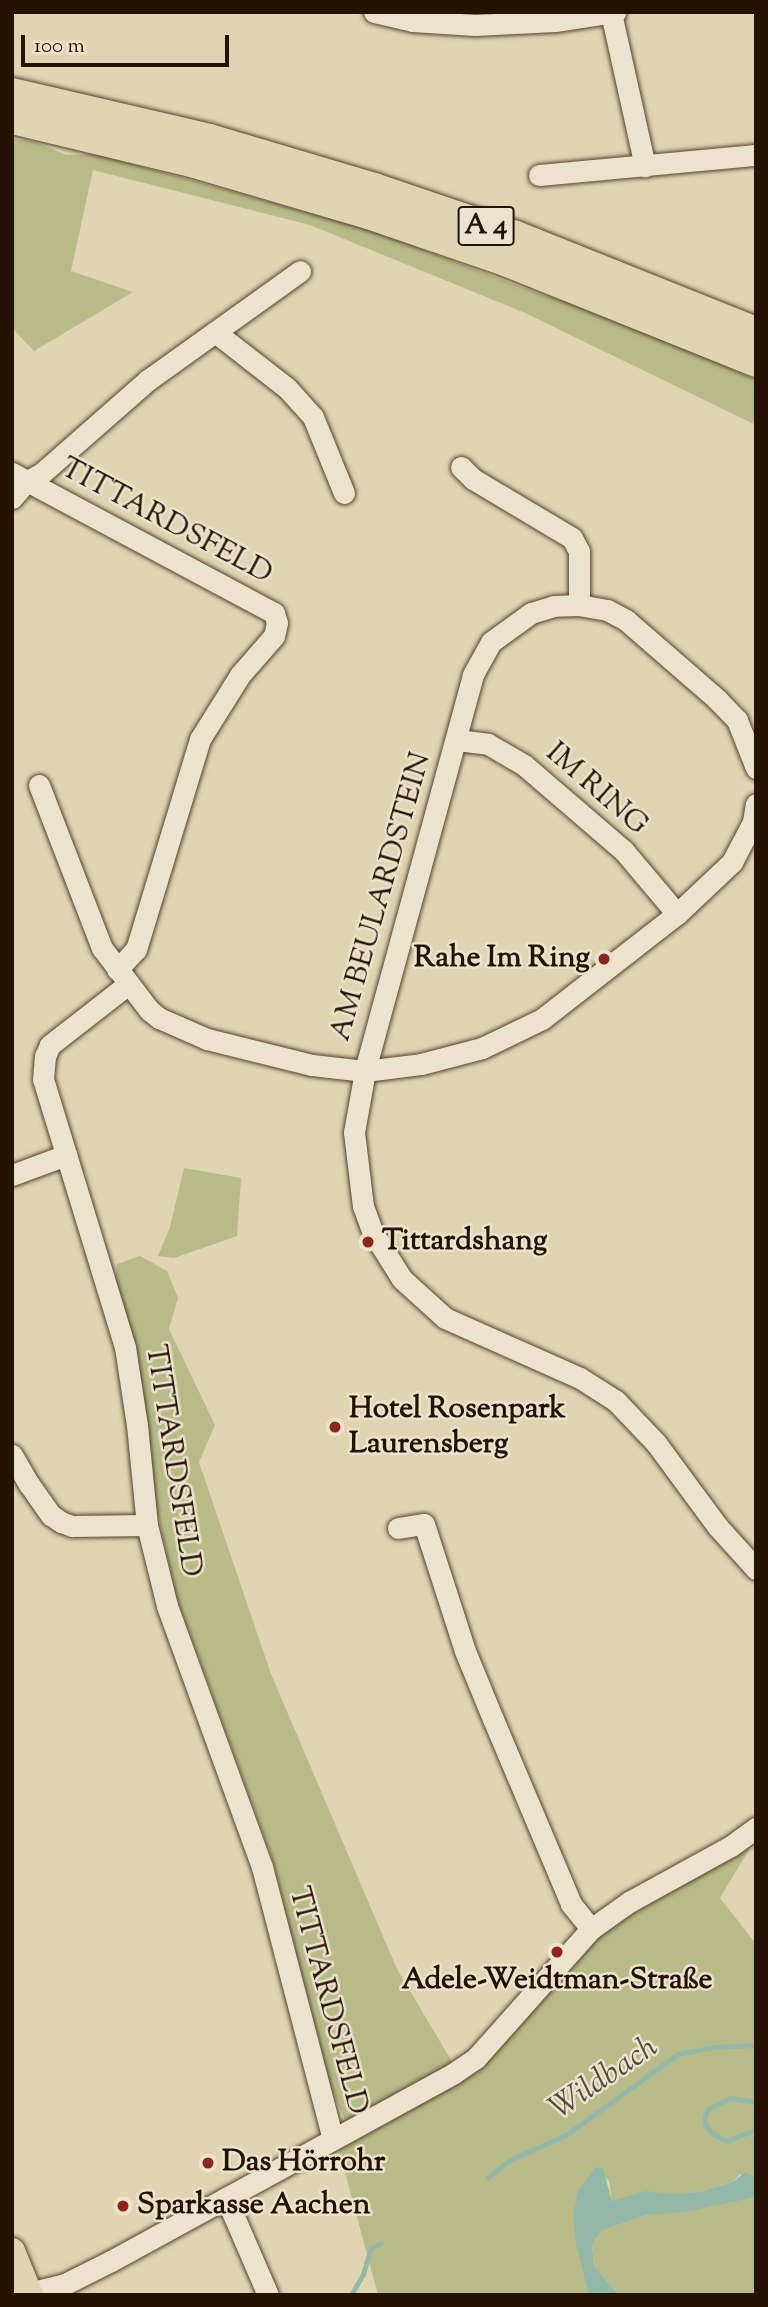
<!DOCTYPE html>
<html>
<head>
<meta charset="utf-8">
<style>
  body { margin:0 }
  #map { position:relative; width:768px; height:2307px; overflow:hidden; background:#e0d4b2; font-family:"Sorts Mill Goudy",serif }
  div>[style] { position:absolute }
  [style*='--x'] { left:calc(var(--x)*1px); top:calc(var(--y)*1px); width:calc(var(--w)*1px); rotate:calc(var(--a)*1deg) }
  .green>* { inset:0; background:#b8bb88 }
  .water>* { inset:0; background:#94b8a8 }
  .stream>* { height:4.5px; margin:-2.25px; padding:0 2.25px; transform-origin:2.25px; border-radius:2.25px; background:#94b8a8 }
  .roads { filter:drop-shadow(0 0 2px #54422d) drop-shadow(0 0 2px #54422d) }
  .minor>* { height:21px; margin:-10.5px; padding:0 10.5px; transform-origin:10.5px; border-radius:10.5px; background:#ebe3cd }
  .major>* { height:26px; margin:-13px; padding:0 13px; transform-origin:13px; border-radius:13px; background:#e0d4b2 }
  .highway>* { height:30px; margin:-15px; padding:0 15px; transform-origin:15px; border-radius:15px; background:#e0d4b2 }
  .dots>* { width:19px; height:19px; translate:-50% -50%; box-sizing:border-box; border:4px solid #ebe3cd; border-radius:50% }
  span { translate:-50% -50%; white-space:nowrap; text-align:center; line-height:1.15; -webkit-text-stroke:5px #ebe3cd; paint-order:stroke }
  .shield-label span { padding:2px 5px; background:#ebe3cd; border:2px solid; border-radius:5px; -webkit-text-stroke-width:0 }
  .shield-label { font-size:28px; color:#261201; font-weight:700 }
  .street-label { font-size:30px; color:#261201 }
  .poi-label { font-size:30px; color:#261201; font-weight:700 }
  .right { translate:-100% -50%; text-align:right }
  .left { translate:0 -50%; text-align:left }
  .water-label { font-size:32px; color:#4c4c3b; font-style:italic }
  .frame { position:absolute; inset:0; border:14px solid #261201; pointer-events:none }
  .scale { position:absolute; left:21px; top:35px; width:208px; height:32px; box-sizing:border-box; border:4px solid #261201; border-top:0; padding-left:9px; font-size:21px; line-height:24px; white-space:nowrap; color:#261201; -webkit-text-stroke:5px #ebe3cd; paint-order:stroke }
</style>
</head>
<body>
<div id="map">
  <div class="green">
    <div style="clip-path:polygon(12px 139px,33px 141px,66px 155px,96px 154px,374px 231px,524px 288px,628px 323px,756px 380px,756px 425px,525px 313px,310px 225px,93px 170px,71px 271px,133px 292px,34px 351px,12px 328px)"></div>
    <div style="clip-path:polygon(184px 1168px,241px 1178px,237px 1236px,174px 1258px,158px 1256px,170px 1227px)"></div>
    <div style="clip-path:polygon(140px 1256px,167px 1271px,178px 1298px,169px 1329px,215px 1425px,199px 1462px,271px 1674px,397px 1969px,454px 2065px,347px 2125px,330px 2085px,272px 1858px,176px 1596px,154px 1496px,115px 1285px,117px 1264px)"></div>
    <div style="clip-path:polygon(753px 1843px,720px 1898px,756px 1944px,756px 2177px,740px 2174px,733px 2182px,698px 2192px,612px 2201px,609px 2181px,595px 2167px,589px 2295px,378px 2295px,339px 2150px,459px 2082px,598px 1935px)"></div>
    <div style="clip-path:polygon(756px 2197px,756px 2295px,619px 2295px,594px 2266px,592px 2245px,602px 2230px,614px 2224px,645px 2215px)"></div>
  </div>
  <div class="water">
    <div style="clip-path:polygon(595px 2167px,603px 2169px,612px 2201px,646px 2191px,672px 2194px,698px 2192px,733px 2182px,745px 2172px,756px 2177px,756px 2197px,685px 2212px,645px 2215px,602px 2230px,592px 2245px,594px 2266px,619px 2295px,589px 2295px,576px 2244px,573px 2217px,578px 2191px)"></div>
  </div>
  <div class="stream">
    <div style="--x:756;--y:2102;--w:26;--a:-173"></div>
    <div style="--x:730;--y:2099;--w:23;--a:155"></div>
    <div style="--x:709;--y:2109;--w:8;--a:120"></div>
    <div style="--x:705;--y:2116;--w:9;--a:84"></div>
    <div style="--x:706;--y:2125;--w:10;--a:53"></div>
    <div style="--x:712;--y:2133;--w:17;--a:28"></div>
    <div style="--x:727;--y:2141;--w:31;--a:-22"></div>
    <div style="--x:487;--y:2178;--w:29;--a:-38"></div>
    <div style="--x:510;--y:2160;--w:61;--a:-24.1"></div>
    <div style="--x:566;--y:2135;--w:138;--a:-35.9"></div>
    <div style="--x:678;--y:2054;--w:37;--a:-11"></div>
    <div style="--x:714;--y:2047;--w:42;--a:-2.7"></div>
    <div style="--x:351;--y:2295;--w:24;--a:-60"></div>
    <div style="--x:363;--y:2274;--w:27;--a:-73"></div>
    <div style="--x:371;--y:2248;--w:11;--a:-27"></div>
  </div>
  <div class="roads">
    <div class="minor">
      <div style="--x:374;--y:12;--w:39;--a:13"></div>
      <div style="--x:412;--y:21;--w:63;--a:3.6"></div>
      <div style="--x:475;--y:25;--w:80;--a:-2.9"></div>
      <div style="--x:555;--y:21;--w:61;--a:-8.5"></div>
      <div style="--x:611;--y:13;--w:157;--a:77.5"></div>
      <div style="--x:539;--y:175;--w:218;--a:-5.3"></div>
      <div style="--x:215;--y:332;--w:91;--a:37.9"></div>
      <div style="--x:287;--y:388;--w:39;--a:48"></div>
      <div style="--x:313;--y:417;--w:82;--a:67.8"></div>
      <div style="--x:461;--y:467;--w:17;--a:45"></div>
      <div style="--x:473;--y:479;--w:115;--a:30.8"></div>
      <div style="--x:572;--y:538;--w:15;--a:62"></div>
      <div style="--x:579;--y:551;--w:54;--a:90"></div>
      <div style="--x:12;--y:473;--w:297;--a:28.1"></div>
      <div style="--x:274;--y:613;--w:10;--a:73"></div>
      <div style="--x:277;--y:623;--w:13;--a:103"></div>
      <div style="--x:274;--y:636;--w:52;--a:131.1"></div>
      <div style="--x:240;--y:675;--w:75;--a:122"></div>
      <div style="--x:200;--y:739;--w:220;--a:106.9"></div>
      <div style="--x:136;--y:949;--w:28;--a:132"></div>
      <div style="--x:12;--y:498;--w:21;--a:-49"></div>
      <div style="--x:26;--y:482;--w:18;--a:-29"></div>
      <div style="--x:42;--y:473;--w:141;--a:-41.3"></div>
      <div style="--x:148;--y:380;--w:187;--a:-35.6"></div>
      <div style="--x:457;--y:740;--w:31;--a:7"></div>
      <div style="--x:488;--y:744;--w:42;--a:30.3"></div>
      <div style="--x:524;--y:765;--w:132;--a:40.7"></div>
      <div style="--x:624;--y:851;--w:82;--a:49.9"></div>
      <div style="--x:756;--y:768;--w:52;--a:-111.6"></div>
      <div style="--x:737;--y:720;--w:28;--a:-134"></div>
      <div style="--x:718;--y:700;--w:122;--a:-139"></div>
      <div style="--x:626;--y:620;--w:21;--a:-152"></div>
      <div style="--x:607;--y:610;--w:28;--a:-170"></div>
      <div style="--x:579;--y:605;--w:25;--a:178"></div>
      <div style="--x:554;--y:606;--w:24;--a:163"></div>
      <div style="--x:531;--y:613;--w:49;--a:144.1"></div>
      <div style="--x:491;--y:642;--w:38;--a:119"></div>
      <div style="--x:473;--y:675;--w:410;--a:105.3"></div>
      <div style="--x:365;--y:1071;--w:62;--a:100.2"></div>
      <div style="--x:354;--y:1132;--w:75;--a:83.1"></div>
      <div style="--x:363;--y:1206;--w:29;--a:70"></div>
      <div style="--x:373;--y:1233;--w:54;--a:57.8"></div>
      <div style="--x:402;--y:1279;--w:58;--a:42.2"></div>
      <div style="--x:445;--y:1318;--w:148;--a:24"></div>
      <div style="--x:580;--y:1378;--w:43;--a:32.6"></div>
      <div style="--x:616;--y:1401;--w:58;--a:46.4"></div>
      <div style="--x:656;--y:1443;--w:104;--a:53.6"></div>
      <div style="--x:718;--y:1527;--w:57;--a:47.9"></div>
      <div style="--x:39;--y:785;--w:175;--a:68.9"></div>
      <div style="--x:102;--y:948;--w:78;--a:52.8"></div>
      <div style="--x:149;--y:1010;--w:13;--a:39"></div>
      <div style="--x:159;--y:1018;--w:52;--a:23.6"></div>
      <div style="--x:207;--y:1039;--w:108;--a:13.9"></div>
      <div style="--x:312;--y:1065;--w:53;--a:6.5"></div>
      <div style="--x:365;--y:1071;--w:56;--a:-7.1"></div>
      <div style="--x:421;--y:1064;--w:63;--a:-14.7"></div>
      <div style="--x:482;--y:1048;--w:67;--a:-25.8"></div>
      <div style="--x:542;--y:1019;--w:171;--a:-37.9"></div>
      <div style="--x:677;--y:914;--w:76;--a:-43.4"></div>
      <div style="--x:732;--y:862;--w:45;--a:-62.3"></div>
      <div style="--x:753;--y:822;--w:18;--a:-81"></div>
      <div style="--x:127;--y:985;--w:98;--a:142.1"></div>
      <div style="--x:50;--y:1045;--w:12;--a:114"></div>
      <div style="--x:45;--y:1056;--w:23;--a:95"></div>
      <div style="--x:43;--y:1079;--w:280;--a:73"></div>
      <div style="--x:125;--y:1347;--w:79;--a:81.3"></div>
      <div style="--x:137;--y:1425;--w:100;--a:84.3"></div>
      <div style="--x:147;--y:1525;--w:83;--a:76.1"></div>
      <div style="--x:167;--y:1606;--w:278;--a:70"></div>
      <div style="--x:262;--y:1867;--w:281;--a:75.4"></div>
      <div style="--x:12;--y:1175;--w:58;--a:-20.3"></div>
      <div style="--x:12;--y:1455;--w:34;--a:60"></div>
      <div style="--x:29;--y:1484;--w:38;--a:55"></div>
      <div style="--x:51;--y:1515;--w:12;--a:35"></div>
      <div style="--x:61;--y:1522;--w:12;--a:20"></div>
      <div style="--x:72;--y:1526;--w:75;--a:-0.8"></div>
      <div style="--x:398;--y:1528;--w:26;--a:-9"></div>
      <div style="--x:424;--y:1524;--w:133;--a:72.1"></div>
      <div style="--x:465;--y:1651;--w:74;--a:67.6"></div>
      <div style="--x:493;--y:1719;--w:201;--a:67.1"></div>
      <div style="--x:571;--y:1904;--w:32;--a:51"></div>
      <div style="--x:226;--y:2198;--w:106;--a:66.6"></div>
      <div style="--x:20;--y:2295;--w:46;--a:-13.7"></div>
      <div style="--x:65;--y:2284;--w:51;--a:-26.6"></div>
      <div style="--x:111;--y:2261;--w:391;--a:-28.7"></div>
      <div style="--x:454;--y:2073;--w:27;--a:-34"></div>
      <div style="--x:476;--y:2058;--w:173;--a:-48.3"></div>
      <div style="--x:591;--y:1929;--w:47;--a:-35.4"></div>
      <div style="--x:629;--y:1902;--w:116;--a:-28.8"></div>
      <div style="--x:731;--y:1846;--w:31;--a:-36"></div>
    </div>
    <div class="major">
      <div style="--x:12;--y:2251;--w:48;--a:67.8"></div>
    </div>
    <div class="highway">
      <div style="--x:12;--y:93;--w:202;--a:13.1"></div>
      <div style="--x:209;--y:139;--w:172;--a:16.5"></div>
      <div style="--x:374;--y:188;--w:150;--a:18.7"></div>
      <div style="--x:516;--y:236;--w:258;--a:21.8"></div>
      <div style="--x:12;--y:119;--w:188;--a:13.5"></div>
      <div style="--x:195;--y:163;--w:180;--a:16.4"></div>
      <div style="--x:368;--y:214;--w:145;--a:18.9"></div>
      <div style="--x:505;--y:261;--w:271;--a:21.9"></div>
    </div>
  </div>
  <div class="dots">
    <div style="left:604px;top:959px;background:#8f2418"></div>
    <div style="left:368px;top:1242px;background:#8f2418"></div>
    <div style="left:335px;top:1427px;background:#8f2418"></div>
    <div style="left:557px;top:1952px;background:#8f2418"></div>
    <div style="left:208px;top:2163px;background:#8f2418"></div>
    <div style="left:123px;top:2206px;background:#8f2418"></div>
  </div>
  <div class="shield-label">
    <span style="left:486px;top:226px">A 4</span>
  </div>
  <div class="street-label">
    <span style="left:166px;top:522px;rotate:28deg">TITTARDSFELD</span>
    <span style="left:596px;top:790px;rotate:41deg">IM RING</span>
    <span style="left:382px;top:897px;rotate:-74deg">AM BEULARDSTEIN</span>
    <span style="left:172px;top:1461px;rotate:81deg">TITTARDSFELD</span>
    <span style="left:327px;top:2001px;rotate:75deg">TITTARDSFELD</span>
  </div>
  <div class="poi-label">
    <span class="right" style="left:590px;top:959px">Rahe Im Ring</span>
    <span class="left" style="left:382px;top:1242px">Tittardshang</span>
    <span class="left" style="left:349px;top:1427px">Hotel Rosenpark<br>Laurensberg</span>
    <span style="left:557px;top:1981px">Adele-Weidtman-Straße</span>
    <span class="left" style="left:222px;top:2163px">Das Hörrohr</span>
    <span class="left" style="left:137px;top:2206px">Sparkasse Aachen</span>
  </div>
  <div class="water-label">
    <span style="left:604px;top:2079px;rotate:-34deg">Wildbach</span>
  </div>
  <div class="frame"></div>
  <div class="scale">100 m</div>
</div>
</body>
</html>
